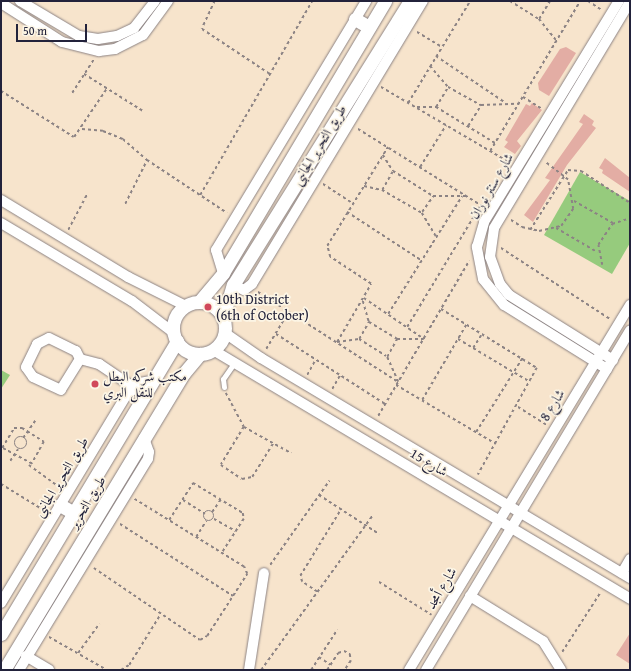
<!DOCTYPE html>
<html>
<head>
<meta charset="utf-8">
<style>
  body { margin:0 }
  #map { position:relative; width:631px; height:671px; overflow:hidden; background:#f7e4cc; font-family:"Gentium Book Plus",Amiri,serif }
  div>[style] { position:absolute }
  [style*='--x'] { left:calc(var(--x)*1px); top:calc(var(--y)*1px); width:calc(var(--w)*1px); rotate:calc(var(--a)*1deg) }
  .green>* { inset:0; background:#96cb7d }
  .building>* { inset:0; background:#e3ada4 }
  .path>* { height:1.5px; margin-top:-0.75px; transform-origin:0; background:repeating-linear-gradient(90deg,#8c8384 0 3px,transparent 0 6px) }
  .path>.ring { margin:-0.75px; padding:0; box-sizing:content-box; background:none; border:1.5px solid #8c8384; border-radius:50% }
  .roads { filter:drop-shadow(0 0 1px #8c8384) drop-shadow(0 0 1px #8c8384) }
  .service>* { height:5px; margin:-2.5px; padding:0 2.5px; transform-origin:2.5px; border-radius:2.5px; background:#fff }
  .minor>* { height:10px; margin:-5px; padding:0 5px; transform-origin:5px; border-radius:5px; background:#fff }
  .tertiary>* { height:13px; margin:-6.5px; padding:0 6.5px; transform-origin:6.5px; border-radius:6.5px; background:#fff }
  .tertiary>.ring { margin:-6.5px; padding:0; box-sizing:content-box; background:none; border:13px solid #fff; border-radius:50% }
  .dots>* { width:11px; height:11px; translate:-50% -50%; box-sizing:border-box; border:2px solid #fcf5e5; border-radius:50% }
  span { translate:-50% -50%; white-space:nowrap; text-align:center; line-height:1.15; -webkit-text-stroke:3.5px #fcf5e5; paint-order:stroke }
  .street-label { font-size:14px; color:#22223b }
  .poi-label { font-size:14px; color:#22223b }
  .left { translate:0 -50%; text-align:left }
  .frame { position:absolute; inset:0; border:2px solid #22223b; pointer-events:none }
  .scale { position:absolute; left:16px; top:24px; width:71px; height:18px; box-sizing:border-box; border:2px solid #22223b; border-top:0; padding-left:5px; font-size:12px; line-height:14px; white-space:nowrap; color:#22223b; -webkit-text-stroke:3px #fcf5e5; paint-order:stroke }
</style>
</head>
<body>
<div id="map">
  <div class="green">
    <div style="clip-path:polygon(580px 172px,630px 201px,630px 243px,612px 274px,544px 235px)"></div>
    <div style="clip-path:polygon(1px 370px,10px 375px,1px 389px)"></div>
  </div>
  <div class="building">
    <div style="clip-path:polygon(566px 47px,576px 53px,549px 96px,539px 90px,538px 83px,560px 49px)"></div>
    <div style="clip-path:polygon(532px 103px,542px 110px,517px 141px,521px 146px,515px 154px,504px 147px,508px 142px,505px 140px,526px 104px,530px 106px)"></div>
    <div style="clip-path:polygon(584px 114px,594px 121px,592px 125px,596px 128px,567px 165px,533px 222px,524px 215px,550px 180px,545px 178px,583px 124px,579px 122px)"></div>
    <div style="clip-path:polygon(605px 158px,630px 178px,630px 192px,602px 173px,603px 170px,599px 168px)"></div>
    <div style="clip-path:polygon(630px 633px,630px 664px,616px 655px)"></div>
  </div>
  <div class="path">
    <div style="--x:215;--y:1;--w:31;--a:115"></div>
    <div style="--x:202;--y:29;--w:82;--a:33.5"></div>
    <div style="--x:510;--y:1;--w:34;--a:32"></div>
    <div style="--x:539;--y:19;--w:28;--a:51"></div>
    <div style="--x:588;--y:1;--w:17;--a:33"></div>
    <div style="--x:539;--y:19;--w:21;--a:-59"></div>
    <div style="--x:417;--y:32;--w:29;--a:31"></div>
    <div style="--x:436;--y:56;--w:84;--a:33.9"></div>
    <div style="--x:430;--y:66;--w:28;--a:49"></div>
    <div style="--x:448;--y:87;--w:38;--a:29"></div>
    <div style="--x:481;--y:105;--w:37;--a:-2"></div>
    <div style="--x:84;--y:74;--w:70;--a:32.1"></div>
    <div style="--x:381;--y:87;--w:148;--a:30.4"></div>
    <div style="--x:1;--y:91;--w:86;--a:32.2"></div>
    <div style="--x:74;--y:137;--w:59;--a:-56"></div>
    <div style="--x:72;--y:93;--w:40;--a:-57.1"></div>
    <div style="--x:523;--y:97;--w:22;--a:32"></div>
    <div style="--x:408;--y:103;--w:119;--a:-58.7"></div>
    <div style="--x:417;--y:107;--w:19;--a:0"></div>
    <div style="--x:436;--y:107;--w:69;--a:31.4"></div>
    <div style="--x:436;--y:107;--w:23;--a:-59"></div>
    <div style="--x:468;--y:126;--w:25;--a:-58"></div>
    <div style="--x:82;--y:129;--w:21;--a:5"></div>
    <div style="--x:103;--y:131;--w:22;--a:22"></div>
    <div style="--x:123;--y:139;--w:32;--a:41"></div>
    <div style="--x:147;--y:160;--w:96;--a:33.5"></div>
    <div style="--x:358;--y:129;--w:146;--a:31.8"></div>
    <div style="--x:490;--y:151;--w:175;--a:-59"></div>
    <div style="--x:383;--y:155;--w:19;--a:58"></div>
    <div style="--x:393;--y:171;--w:47;--a:32"></div>
    <div style="--x:433;--y:196;--w:33;--a:0"></div>
    <div style="--x:420;--y:167;--w:49;--a:-58.2"></div>
    <div style="--x:323;--y:184;--w:35;--a:33"></div>
    <div style="--x:364;--y:186;--w:18;--a:13"></div>
    <div style="--x:382;--y:190;--w:46;--a:29.9"></div>
    <div style="--x:422;--y:213;--w:27;--a:59"></div>
    <div style="--x:382;--y:190;--w:22;--a:-60"></div>
    <div style="--x:200;--y:195;--w:224;--a:-60"></div>
    <div style="--x:574;--y:201;--w:45;--a:29.4"></div>
    <div style="--x:125;--y:204;--w:49;--a:-63.4"></div>
    <div style="--x:347;--y:212;--w:88;--a:33"></div>
    <div style="--x:422;--y:212;--w:19;--a:-55"></div>
    <div style="--x:511;--y:220;--w:13;--a:32"></div>
    <div style="--x:522;--y:227;--w:17;--a:13"></div>
    <div style="--x:539;--y:231;--w:23;--a:-13"></div>
    <div style="--x:561;--y:226;--w:21;--a:-55"></div>
    <div style="--x:573;--y:209;--w:29;--a:-100"></div>
    <div style="--x:568;--y:180;--w:29;--a:-142"></div>
    <div style="--x:556;--y:228;--w:48;--a:30.3"></div>
    <div style="--x:68;--y:230;--w:40;--a:-62"></div>
    <div style="--x:530;--y:230;--w:71;--a:-57.7"></div>
    <div style="--x:568;--y:170;--w:13;--a:4"></div>
    <div style="--x:581;--y:171;--w:59;--a:33.1"></div>
    <div style="--x:501;--y:248;--w:130;--a:33.1"></div>
    <div style="--x:602;--y:265;--w:20;--a:-101"></div>
    <div style="--x:598;--y:245;--w:25;--a:-56"></div>
    <div style="--x:612;--y:224;--w:19;--a:-18"></div>
    <div style="--x:258;--y:292;--w:166;--a:32.7"></div>
    <div style="--x:364;--y:298;--w:73;--a:34.3"></div>
    <div style="--x:363;--y:301;--w:22;--a:74"></div>
    <div style="--x:441;--y:309;--w:113;--a:31.6"></div>
    <div style="--x:537;--y:368;--w:122;--a:118.9"></div>
    <div style="--x:388;--y:314;--w:139;--a:-57.9"></div>
    <div style="--x:407;--y:327;--w:141;--a:-58.9"></div>
    <div style="--x:276;--y:334;--w:130;--a:32.7"></div>
    <div style="--x:359;--y:339;--w:32;--a:32"></div>
    <div style="--x:458;--y:339;--w:84;--a:30.8"></div>
    <div style="--x:337;--y:342;--w:67;--a:-59.6"></div>
    <div style="--x:371;--y:284;--w:49;--a:-146.6"></div>
    <div style="--x:330;--y:257;--w:11;--a:-105"></div>
    <div style="--x:327;--y:246;--w:116;--a:-58.4"></div>
    <div style="--x:337;--y:342;--w:22;--a:-8"></div>
    <div style="--x:359;--y:339;--w:20;--a:-60"></div>
    <div style="--x:369;--y:322;--w:33;--a:31"></div>
    <div style="--x:473;--y:348;--w:15;--a:-58"></div>
    <div style="--x:266;--y:349;--w:44;--a:-58.8"></div>
    <div style="--x:307;--y:375;--w:18;--a:-61"></div>
    <div style="--x:398;--y:382;--w:27;--a:-114"></div>
    <div style="--x:387;--y:357;--w:21;--a:-61"></div>
    <div style="--x:397;--y:339;--w:26;--a:0"></div>
    <div style="--x:396;--y:385;--w:116;--a:30.5"></div>
    <div style="--x:332;--y:389;--w:16;--a:-60"></div>
    <div style="--x:226;--y:393;--w:38;--a:62"></div>
    <div style="--x:244;--y:427;--w:54;--a:29"></div>
    <div style="--x:422;--y:400;--w:87;--a:-59.6"></div>
    <div style="--x:518;--y:407;--w:34;--a:32"></div>
    <div style="--x:378;--y:416;--w:180;--a:-59.6"></div>
    <div style="--x:244;--y:427;--w:44;--a:121.2"></div>
    <div style="--x:221;--y:465;--w:25;--a:34"></div>
    <div style="--x:242;--y:479;--w:10;--a:-11"></div>
    <div style="--x:252;--y:477;--w:40;--a:-58"></div>
    <div style="--x:14;--y:428;--w:8;--a:0"></div>
    <div style="--x:22;--y:428;--w:26;--a:32"></div>
    <div style="--x:44;--y:442;--w:25;--a:119"></div>
    <div style="--x:32;--y:464;--w:34;--a:-152"></div>
    <div style="--x:2;--y:448;--w:23;--a:-59"></div>
    <div style="--x:476;--y:432;--w:89;--a:-57.9"></div>
    <div class="ring" style="left:15px;top:437px;width:10.5px;height:10.5px"></div>
    <div style="--x:23;--y:438;--w:21;--a:-55"></div>
    <div style="--x:10;--y:461;--w:14;--a:-56"></div>
    <div style="--x:29;--y:465;--w:37;--a:36"></div>
    <div style="--x:1;--y:484;--w:52;--a:31.5"></div>
    <div style="--x:319;--y:495;--w:72;--a:33"></div>
    <div style="--x:183;--y:500;--w:26;--a:32"></div>
    <div class="ring" style="left:203.5px;top:510.5px;width:9.5px;height:9.5px"></div>
    <div style="--x:212;--y:512;--w:16;--a:-55"></div>
    <div style="--x:214;--y:519;--w:25;--a:29"></div>
    <div style="--x:169;--y:520;--w:44;--a:-57"></div>
    <div style="--x:193;--y:483;--w:58;--a:31"></div>
    <div style="--x:243;--y:513;--w:6;--a:81"></div>
    <div style="--x:244;--y:519;--w:40;--a:122.9"></div>
    <div style="--x:120;--y:524;--w:134;--a:32.5"></div>
    <div style="--x:196;--y:537;--w:19;--a:-58"></div>
    <div style="--x:270;--y:565;--w:103;--a:-54.9"></div>
    <div style="--x:94;--y:568;--w:128;--a:34.2"></div>
    <div style="--x:200;--y:640;--w:8;--a:-30"></div>
    <div style="--x:207;--y:636;--w:74;--a:-57.2"></div>
    <div style="--x:247;--y:574;--w:8;--a:-113"></div>
    <div style="--x:244;--y:567;--w:129;--a:-148.3"></div>
    <div style="--x:379;--y:582;--w:62;--a:31.9"></div>
    <div style="--x:317;--y:592;--w:18;--a:-146"></div>
    <div style="--x:302;--y:582;--w:6;--a:-108"></div>
    <div style="--x:300;--y:576;--w:79;--a:-58.5"></div>
    <div style="--x:49;--y:637;--w:67;--a:29.6"></div>
    <div style="--x:562;--y:652;--w:70;--a:-57.2"></div>
    <div style="--x:78;--y:653;--w:36;--a:-54"></div>
    <div style="--x:319;--y:657;--w:14;--a:34"></div>
    <div style="--x:121;--y:670;--w:9;--a:-32"></div>
    <div style="--x:129;--y:665;--w:59;--a:-58.2"></div>
    <div style="--x:261;--y:670;--w:190;--a:-54.2"></div>
    <div style="--x:311;--y:670;--w:48;--a:-57"></div>
    <div style="--x:327;--y:670;--w:20;--a:-57"></div>
    <div style="--x:338;--y:653;--w:6;--a:-18"></div>
    <div style="--x:344;--y:651;--w:7;--a:27"></div>
    <div style="--x:350;--y:654;--w:7;--a:82"></div>
    <div style="--x:351;--y:661;--w:11;--a:124"></div>
  </div>
  <div class="roads">
    <div class="service">
      <div style="--x:224;--y:387;--w:8;--a:-97"></div>
      <div style="--x:223;--y:379;--w:21;--a:-55"></div>
    </div>
    <div class="minor">
      <div style="--x:20;--y:1;--w:69;--a:30.7"></div>
      <div style="--x:79;--y:36;--w:19;--a:9"></div>
      <div style="--x:98;--y:39;--w:19;--a:-9"></div>
      <div style="--x:117;--y:36;--w:19;--a:-25"></div>
      <div style="--x:134;--y:28;--w:34;--a:-52"></div>
      <div style="--x:1;--y:3;--w:72;--a:32.6"></div>
      <div style="--x:62;--y:42;--w:38;--a:14"></div>
      <div style="--x:99;--y:51;--w:16;--a:-7"></div>
      <div style="--x:115;--y:49;--w:31;--a:-27"></div>
      <div style="--x:143;--y:35;--w:42;--a:-53.7"></div>
      <div style="--x:1;--y:200;--w:149;--a:31.2"></div>
      <div style="--x:128;--y:277;--w:65;--a:26.6"></div>
      <div style="--x:1;--y:223;--w:152;--a:30.8"></div>
      <div style="--x:132;--y:301;--w:53;--a:37.3"></div>
      <div style="--x:223;--y:273;--w:24;--a:-107"></div>
      <div style="--x:216;--y:250;--w:291;--a:-58.9"></div>
      <div style="--x:233;--y:285;--w:12;--a:24"></div>
      <div style="--x:244;--y:290;--w:10;--a:-37"></div>
      <div style="--x:252;--y:284;--w:331;--a:-58.9"></div>
      <div style="--x:225;--y:333;--w:44;--a:34.8"></div>
      <div style="--x:261;--y:358;--w:430;--a:30.8"></div>
      <div style="--x:49;--y:338;--w:30;--a:26"></div>
      <div style="--x:76;--y:351;--w:9;--a:63"></div>
      <div style="--x:80;--y:359;--w:36;--a:122"></div>
      <div style="--x:61;--y:390;--w:31;--a:-155"></div>
      <div style="--x:33;--y:377;--w:12;--a:-125"></div>
      <div style="--x:26;--y:367;--w:25;--a:-64"></div>
      <div style="--x:37;--y:344;--w:13;--a:-27"></div>
      <div style="--x:213;--y:350;--w:486;--a:30.8"></div>
      <div style="--x:80;--y:359;--w:20;--a:15"></div>
      <div style="--x:99;--y:364;--w:41;--a:34.1"></div>
      <div style="--x:613;--y:360;--w:123;--a:-148"></div>
      <div style="--x:509;--y:295;--w:14;--a:-129"></div>
      <div style="--x:500;--y:284;--w:29;--a:-110"></div>
      <div style="--x:490;--y:257;--w:29;--a:-82"></div>
      <div style="--x:494;--y:228;--w:264;--a:-59"></div>
      <div style="--x:607;--y:369;--w:121;--a:-148.1"></div>
      <div style="--x:504;--y:305;--w:33;--a:-129"></div>
      <div style="--x:483;--y:279;--w:33;--a:-101"></div>
      <div style="--x:477;--y:247;--w:26;--a:-74"></div>
      <div style="--x:484;--y:222;--w:259;--a:-58.6"></div>
      <div style="--x:622;--y:573;--w:16;--a:-60"></div>
      <div style="--x:470;--y:596;--w:86;--a:31.7"></div>
      <div style="--x:543;--y:641;--w:34;--a:58"></div>
      <div style="--x:1;--y:603;--w:242;--a:-58.9"></div>
      <div style="--x:126;--y:396;--w:19;--a:-43"></div>
      <div style="--x:140;--y:383;--w:15;--a:-11"></div>
      <div style="--x:26;--y:656;--w:27;--a:31"></div>
      <div style="--x:19;--y:670;--w:247;--a:-58.6"></div>
      <div style="--x:148;--y:459;--w:7;--a:-82"></div>
      <div style="--x:149;--y:452;--w:15;--a:-110"></div>
      <div style="--x:249;--y:670;--w:98;--a:-81.2"></div>
      <div style="--x:409;--y:670;--w:427;--a:-58.8"></div>
      <div style="--x:426;--y:670;--w:396;--a:-59"></div>
    </div>
    <div class="tertiary">
      <div style="--x:355;--y:19;--w:16;--a:30"></div>
      <div style="--x:199;--y:302;--w:38;--a:-50"></div>
      <div style="--x:223;--y:273;--w:317;--a:-59.2"></div>
      <div class="ring" style="left:173px;top:302px;width:39px;height:39px"></div>
      <div style="--x:223;--y:317;--w:34;--a:-73"></div>
      <div style="--x:233;--y:285;--w:335;--a:-58.1"></div>
      <div style="--x:60;--y:505;--w:16;--a:30"></div>
      <div style="--x:1;--y:634;--w:342;--a:-59"></div>
      <div style="--x:4;--y:670;--w:347;--a:-58.8"></div>
      <div style="--x:184;--y:373;--w:25;--a:-50"></div>
    </div>
  </div>
  <div class="dots">
    <div style="left:208px;top:307px;background:#d1495b"></div>
    <div style="left:95px;top:384px;background:#d1495b"></div>
  </div>
  <div class="street-label">
    <span style="left:319px;top:145px;rotate:-59deg">طريق التحرير الجانبى</span>
    <span style="left:491px;top:186px;rotate:-60deg">شارع سنتر نوران</span>
    <span style="left:552px;top:405px;rotate:-59deg">شارع 8</span>
    <span style="left:429px;top:462px;rotate:31deg">شارع 15</span>
    <span style="left:61px;top:477px;rotate:-59deg">طريق التحرير الجانبى</span>
    <span style="left:87px;top:502px;rotate:-59deg">طريق التحرير</span>
    <span style="left:441px;top:588px;rotate:-59deg">شارع أمجد</span>
  </div>
  <div class="poi-label">
    <span class="left" style="left:216px;top:307px">10th District<br>(6th of October)</span>
    <span class="left" style="left:103px;top:384px">مكتب شركه البطل<br>للنقل البري</span>
  </div>
  <div class="frame"></div>
  <div class="scale">50 m</div>
</div>
</body>
</html>
